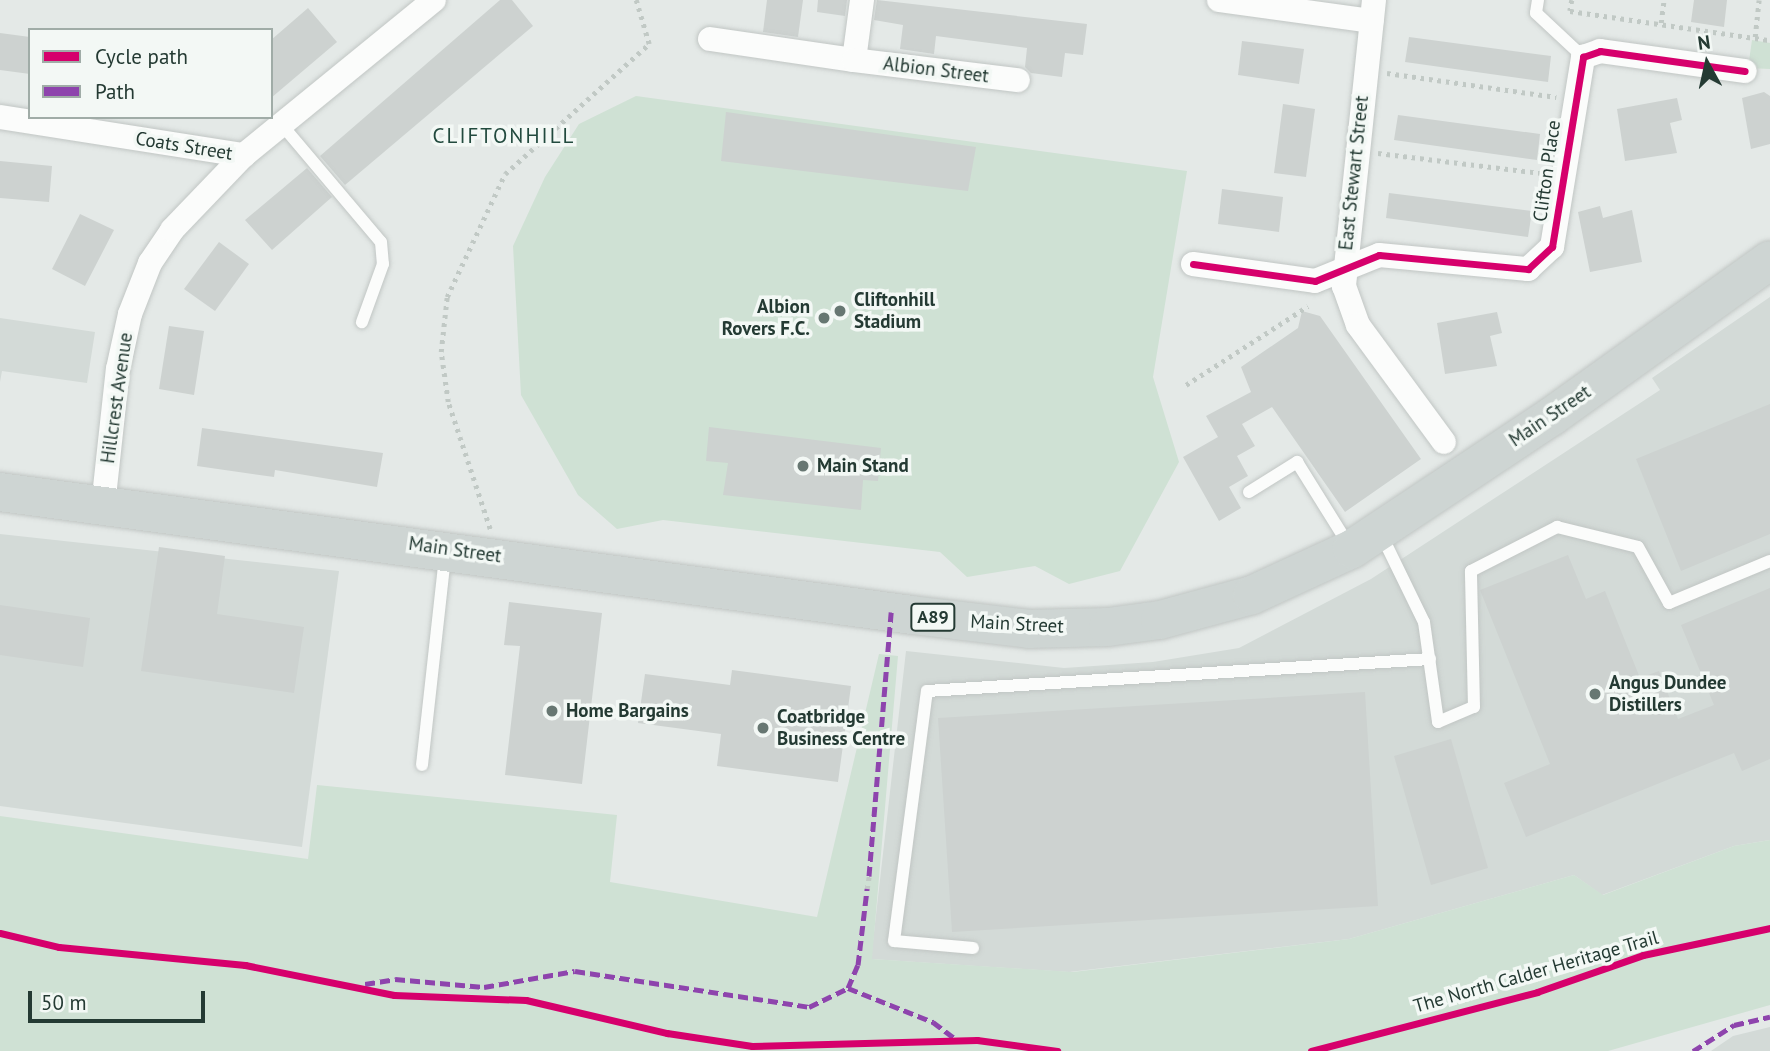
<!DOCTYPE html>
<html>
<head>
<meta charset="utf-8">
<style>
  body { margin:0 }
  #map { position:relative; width:1770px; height:1051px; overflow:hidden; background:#e4e9e7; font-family:"PT Sans",sans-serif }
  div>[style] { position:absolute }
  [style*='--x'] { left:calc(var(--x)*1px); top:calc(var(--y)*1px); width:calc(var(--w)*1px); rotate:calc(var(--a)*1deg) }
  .built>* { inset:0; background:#d3dad7 }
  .green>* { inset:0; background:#cfe1d4 }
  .building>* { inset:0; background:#cdd2d0 }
  .path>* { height:4.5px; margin-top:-2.25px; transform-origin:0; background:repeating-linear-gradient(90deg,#c1c9c5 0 3.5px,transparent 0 8.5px) }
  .roads { filter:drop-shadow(0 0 2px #c1c6c4) drop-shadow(0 0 2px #c1c6c4) }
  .service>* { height:12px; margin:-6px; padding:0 6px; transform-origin:6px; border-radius:6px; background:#fbfcfb }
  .minor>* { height:24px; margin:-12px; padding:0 12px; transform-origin:12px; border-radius:12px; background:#fbfcfb }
  .primary>* { height:38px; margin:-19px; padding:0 19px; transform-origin:19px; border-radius:19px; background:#ced5d3 }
  .quiet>* { height:5px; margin-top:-2.5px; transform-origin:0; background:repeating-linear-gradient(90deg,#8e44ad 0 10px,transparent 0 15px) }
  .cycleway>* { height:7px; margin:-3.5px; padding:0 3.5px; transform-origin:3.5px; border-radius:3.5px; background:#d6006c }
  .dots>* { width:19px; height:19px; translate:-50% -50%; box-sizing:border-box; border:4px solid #f3f8f5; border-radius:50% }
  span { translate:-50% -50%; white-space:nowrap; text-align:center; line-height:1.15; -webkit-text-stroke:7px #f3f8f5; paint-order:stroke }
  .shield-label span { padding:2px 5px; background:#f3f8f5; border:2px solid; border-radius:5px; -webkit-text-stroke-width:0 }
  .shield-label { font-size:18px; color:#243a33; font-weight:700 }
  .street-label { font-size:19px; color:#243a33 }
  .poi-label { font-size:19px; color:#243a33; font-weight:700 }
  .left { translate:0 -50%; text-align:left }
  .right { translate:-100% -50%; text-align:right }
  .neighbourhood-label { font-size:21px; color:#224a3e; letter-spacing:2px }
  .legend { position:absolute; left:28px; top:28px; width:245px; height:91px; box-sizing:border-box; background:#f3f8f5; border:2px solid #a0aca7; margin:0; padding:9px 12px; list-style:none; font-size:21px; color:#243a33 }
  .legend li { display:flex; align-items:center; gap:14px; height:35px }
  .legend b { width:35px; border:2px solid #a0aca7 }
  .north { position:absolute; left:1672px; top:28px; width:70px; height:70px; -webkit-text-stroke:5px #f3f8f5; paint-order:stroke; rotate:352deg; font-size:19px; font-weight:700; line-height:28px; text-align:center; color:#243a33 }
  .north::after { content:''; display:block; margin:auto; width:24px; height:32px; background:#243a33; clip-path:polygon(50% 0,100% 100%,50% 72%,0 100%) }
  .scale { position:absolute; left:28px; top:991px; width:177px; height:32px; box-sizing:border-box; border:4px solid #243a33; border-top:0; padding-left:9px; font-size:21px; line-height:24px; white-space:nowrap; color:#243a33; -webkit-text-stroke:5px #f3f8f5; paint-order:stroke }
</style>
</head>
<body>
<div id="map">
  <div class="built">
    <div style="clip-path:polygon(1770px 297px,1770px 840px,1734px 846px,1602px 895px,1574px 875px,1349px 939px,1069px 972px,871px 959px,906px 651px,1064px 668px,1153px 662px,1239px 648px,1371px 579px,1660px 390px,1652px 378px)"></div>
    <div style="clip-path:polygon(0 318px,95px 332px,87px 383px,2px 371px,0 382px)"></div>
    <div style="clip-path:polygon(0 534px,339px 571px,302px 847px,0 806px)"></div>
    <div style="clip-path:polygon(1770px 1027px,1770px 1051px,1711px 1051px,1733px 1036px)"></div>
  </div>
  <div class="green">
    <div style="clip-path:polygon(1752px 40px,1770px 43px,1770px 69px,1748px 68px)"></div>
    <div style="clip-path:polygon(636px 96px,1187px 171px,1153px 377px,1179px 462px,1120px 571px,1069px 584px,1035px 566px,967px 577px,940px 552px,663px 520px,617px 529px,578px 495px,521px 395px,513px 246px,545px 177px,579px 124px)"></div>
    <div style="clip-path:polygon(879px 654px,898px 656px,872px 959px,1073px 972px,1349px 939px,1574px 875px,1603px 895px,1734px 846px,1770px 840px,1770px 1005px,1608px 1051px,0 1051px,0 816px,308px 859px,317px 785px,617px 815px,610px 882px,817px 917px)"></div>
  </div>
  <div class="building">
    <div style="clip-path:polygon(500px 0,512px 0,533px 26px,345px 185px,320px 156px)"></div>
    <div style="clip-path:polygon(767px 0,803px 0,798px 37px,763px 32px)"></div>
    <div style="clip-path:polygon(818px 0,847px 0,845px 16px,817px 12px)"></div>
    <div style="clip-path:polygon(877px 0,1087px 24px,1083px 55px,1065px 53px,1062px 77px,1031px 73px,1025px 67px,1027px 48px,936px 36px,934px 54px,900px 49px,903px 25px,874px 20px)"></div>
    <div style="clip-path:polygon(1694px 0,1727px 0,1724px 27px,1691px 22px)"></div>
    <div style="clip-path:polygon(308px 8px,337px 42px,271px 98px,271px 40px)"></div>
    <div style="clip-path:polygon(0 33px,30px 37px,30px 74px,0 70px)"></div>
    <div style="clip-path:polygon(1409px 37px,1551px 56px,1548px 82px,1405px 62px)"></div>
    <div style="clip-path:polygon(1242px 41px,1304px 49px,1299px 84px,1238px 75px)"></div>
    <div style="clip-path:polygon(1764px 92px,1770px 96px,1770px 144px,1751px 149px,1742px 98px)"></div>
    <div style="clip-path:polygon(1677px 98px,1682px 120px,1670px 123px,1677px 153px,1625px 161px,1617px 109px)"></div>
    <div style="clip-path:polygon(1283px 104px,1315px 109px,1306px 177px,1274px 173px)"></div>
    <div style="clip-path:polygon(726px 112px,976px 147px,968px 191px,721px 161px)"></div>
    <div style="clip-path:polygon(1398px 115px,1540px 134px,1537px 160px,1394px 140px)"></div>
    <div style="clip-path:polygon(0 161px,52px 166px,49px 202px,0 198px)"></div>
    <div style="clip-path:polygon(307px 168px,332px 197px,272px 250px,245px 220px)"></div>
    <div style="clip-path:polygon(1222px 189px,1283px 197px,1279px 232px,1218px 224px)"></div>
    <div style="clip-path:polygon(1389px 193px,1532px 211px,1528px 237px,1386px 218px)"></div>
    <div style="clip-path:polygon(1600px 206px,1603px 218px,1632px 210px,1642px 262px,1590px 272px,1578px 212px)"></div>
    <div style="clip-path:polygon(80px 214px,114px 230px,85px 286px,52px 269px)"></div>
    <div style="clip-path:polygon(219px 242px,249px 264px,215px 311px,184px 289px)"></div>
    <div style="clip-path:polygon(1302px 311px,1320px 316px,1421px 459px,1345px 512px,1272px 407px,1242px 424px,1255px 446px,1237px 456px,1248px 476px,1229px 487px,1241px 508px,1219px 521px,1183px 457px,1218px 437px,1206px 416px,1251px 392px,1241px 367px,1298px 328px)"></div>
    <div style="clip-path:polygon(1497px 312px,1502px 333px,1490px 336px,1497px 366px,1445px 374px,1437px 323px)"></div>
    <div style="clip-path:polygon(169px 326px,204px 331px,194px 395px,159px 389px)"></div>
    <div style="clip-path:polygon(1770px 404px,1770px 534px,1681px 571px,1636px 459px)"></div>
    <div style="clip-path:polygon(709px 427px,881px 448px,878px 481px,863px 480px,861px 510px,723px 495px,728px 463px,706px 461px)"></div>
    <div style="clip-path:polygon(202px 428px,383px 453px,377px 487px,275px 470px,274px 477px,197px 466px)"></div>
    <div style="clip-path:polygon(159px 547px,225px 556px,217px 614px,304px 627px,294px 693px,141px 671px)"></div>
    <div style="clip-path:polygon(1568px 555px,1586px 599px,1605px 591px,1640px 678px,1659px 671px,1678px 719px,1714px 705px,1681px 625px,1770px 588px,1770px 759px,1742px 771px,1734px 753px,1526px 837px,1504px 783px,1550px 764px,1480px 590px)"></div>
    <div style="clip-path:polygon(509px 602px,602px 613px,582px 784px,505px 775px,520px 646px,504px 645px)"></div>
    <div style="clip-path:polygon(0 605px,90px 618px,83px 667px,0 655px)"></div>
    <div style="clip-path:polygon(732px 670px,851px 686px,838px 782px,717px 766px,721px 734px,638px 723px,645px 674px,730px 685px)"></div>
    <div style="clip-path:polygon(1365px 692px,1378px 906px,952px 932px,938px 718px)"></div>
    <div style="clip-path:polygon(1451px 739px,1488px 868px,1431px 885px,1394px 756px)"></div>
  </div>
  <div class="path">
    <div style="--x:1572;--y:0;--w:11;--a:100"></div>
    <div style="--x:1570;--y:11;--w:202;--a:8.3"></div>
    <div style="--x:1661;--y:23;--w:23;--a:-83"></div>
    <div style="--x:1755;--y:37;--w:37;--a:-84"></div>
    <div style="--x:1387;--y:73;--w:171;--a:8.1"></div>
    <div style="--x:1378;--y:153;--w:163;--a:7"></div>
    <div style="--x:1186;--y:385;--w:145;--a:-32.9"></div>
    <div style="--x:490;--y:529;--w:134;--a:-108.3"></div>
    <div style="--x:448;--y:402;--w:50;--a:-98"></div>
    <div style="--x:441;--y:352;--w:55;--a:-83.8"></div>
    <div style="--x:447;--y:297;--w:136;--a:-64.8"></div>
    <div style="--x:505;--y:174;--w:194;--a:-42.1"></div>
    <div style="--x:649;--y:44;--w:46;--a:-106.5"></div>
    <div style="--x:867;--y:889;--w:13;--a:-81"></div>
  </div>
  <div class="roads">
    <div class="service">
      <div style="--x:1538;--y:0;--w:13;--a:99"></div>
      <div style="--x:1536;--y:13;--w:64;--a:43.1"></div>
      <div style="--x:282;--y:125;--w:153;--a:49.8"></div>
      <div style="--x:381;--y:242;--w:22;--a:85"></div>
      <div style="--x:383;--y:264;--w:62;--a:109.9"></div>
      <div style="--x:1249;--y:492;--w:57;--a:-32"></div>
      <div style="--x:1297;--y:462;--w:100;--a:58.1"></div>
      <div style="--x:1381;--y:534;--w:98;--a:64"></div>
      <div style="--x:1424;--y:622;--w:101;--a:82"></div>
      <div style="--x:1438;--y:722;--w:39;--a:-23"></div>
      <div style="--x:1474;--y:707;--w:136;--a:-91.3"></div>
      <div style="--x:1471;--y:571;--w:97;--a:-27.1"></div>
      <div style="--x:1557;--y:527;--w:83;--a:13.9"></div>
      <div style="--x:1638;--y:547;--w:64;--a:61"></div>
      <div style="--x:1669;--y:603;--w:109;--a:-22.6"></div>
      <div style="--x:422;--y:765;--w:210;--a:-83.7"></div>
      <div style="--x:973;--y:948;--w:79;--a:-174.9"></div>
      <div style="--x:894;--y:941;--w:252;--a:-82.5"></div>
      <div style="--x:927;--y:691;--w:504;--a:-3.64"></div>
    </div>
    <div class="minor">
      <div style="--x:1219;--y:0;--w:154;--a:7.8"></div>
      <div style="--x:1374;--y:0;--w:288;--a:96"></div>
      <div style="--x:1344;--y:286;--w:41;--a:70.3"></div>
      <div style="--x:1358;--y:325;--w:145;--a:53.7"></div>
      <div style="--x:710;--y:39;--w:146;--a:8.3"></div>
      <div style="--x:854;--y:60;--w:61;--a:-82.4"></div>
      <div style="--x:854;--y:60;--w:165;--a:7"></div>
      <div style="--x:0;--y:117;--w:247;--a:8.9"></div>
      <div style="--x:1193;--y:264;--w:123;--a:7.9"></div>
      <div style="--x:1315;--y:281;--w:69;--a:-22.1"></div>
      <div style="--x:1379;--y:255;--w:150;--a:5.4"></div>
      <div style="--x:1528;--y:269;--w:33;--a:-43"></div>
      <div style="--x:1552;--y:247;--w:193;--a:-80.7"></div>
      <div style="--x:1583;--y:57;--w:18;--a:-19"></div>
      <div style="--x:1600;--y:51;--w:146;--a:7.9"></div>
      <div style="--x:103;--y:506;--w:138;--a:-83.8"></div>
      <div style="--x:118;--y:369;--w:56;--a:-77.7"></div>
      <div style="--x:130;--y:314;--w:55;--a:-68.6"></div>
      <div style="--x:150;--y:263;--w:40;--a:-56"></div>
      <div style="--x:172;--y:230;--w:104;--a:-46.2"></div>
      <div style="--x:244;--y:155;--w:245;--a:-39.2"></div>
    </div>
    <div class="primary">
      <div style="--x:0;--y:492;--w:920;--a:7.68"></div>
      <div style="--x:912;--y:615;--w:118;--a:6.8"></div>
      <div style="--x:1029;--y:629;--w:79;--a:-1.5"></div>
      <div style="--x:1108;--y:627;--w:52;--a:-7.7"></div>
      <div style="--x:1160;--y:620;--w:95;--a:-15.2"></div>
      <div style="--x:1252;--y:595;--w:110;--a:-24.7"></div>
      <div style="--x:1352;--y:549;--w:239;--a:-33.6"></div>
      <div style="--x:1551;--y:417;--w:269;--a:-35.6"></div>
    </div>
  </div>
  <div class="quiet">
    <div style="--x:869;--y:876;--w:265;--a:-85.2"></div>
    <div style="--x:365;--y:984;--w:30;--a:-9"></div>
    <div style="--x:395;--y:979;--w:89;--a:5.1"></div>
    <div style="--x:484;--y:987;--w:92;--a:-10"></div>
    <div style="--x:575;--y:971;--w:237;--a:8.7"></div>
    <div style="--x:809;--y:1007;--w:43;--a:-26"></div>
    <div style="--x:848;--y:988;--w:25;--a:-67"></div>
    <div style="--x:858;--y:965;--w:77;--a:-83.2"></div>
    <div style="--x:848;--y:988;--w:92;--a:21.8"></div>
    <div style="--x:933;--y:1022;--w:30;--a:37"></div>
    <div style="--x:1693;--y:1051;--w:49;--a:-32.4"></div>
    <div style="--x:1734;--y:1025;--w:37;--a:-13"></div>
  </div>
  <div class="cycleway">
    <div style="--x:1193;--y:264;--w:123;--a:7.9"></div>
    <div style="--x:1315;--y:281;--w:69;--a:-22.1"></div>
    <div style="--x:1379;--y:255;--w:150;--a:5.4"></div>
    <div style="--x:1528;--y:269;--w:33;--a:-43"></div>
    <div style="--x:1552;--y:247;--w:193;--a:-80.7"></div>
    <div style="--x:1583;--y:57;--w:18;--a:-19"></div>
    <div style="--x:1600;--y:51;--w:146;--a:7.9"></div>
    <div style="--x:0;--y:933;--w:61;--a:13.3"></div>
    <div style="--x:59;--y:947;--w:187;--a:5.5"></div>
    <div style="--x:245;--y:965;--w:152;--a:11.4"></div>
    <div style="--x:394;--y:995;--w:132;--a:2.2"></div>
    <div style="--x:526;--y:1000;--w:145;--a:13.2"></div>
    <div style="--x:667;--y:1033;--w:86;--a:8.7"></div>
    <div style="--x:752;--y:1046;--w:225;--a:-1.5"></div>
    <div style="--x:977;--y:1040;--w:81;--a:7.8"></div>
    <div style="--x:1311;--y:1051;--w:234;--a:-14.6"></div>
    <div style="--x:1537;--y:992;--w:112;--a:-19.2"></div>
    <div style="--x:1643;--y:955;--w:130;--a:-12"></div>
  </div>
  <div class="dots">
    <div style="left:840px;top:311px;background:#677772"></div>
    <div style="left:824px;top:318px;background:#677772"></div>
    <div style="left:803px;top:466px;background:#677772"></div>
    <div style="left:1595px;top:694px;background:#677772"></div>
    <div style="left:552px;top:711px;background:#677772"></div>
    <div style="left:763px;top:728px;background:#677772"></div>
  </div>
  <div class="shield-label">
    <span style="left:933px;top:617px">A89</span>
  </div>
  <div class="street-label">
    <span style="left:936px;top:70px;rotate:7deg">Albion Street</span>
    <span style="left:184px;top:146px;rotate:9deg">Coats Street</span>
    <span style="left:1547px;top:171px;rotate:-82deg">Clifton Place</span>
    <span style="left:1354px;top:173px;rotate:-84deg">East Stewart Street</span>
    <span style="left:117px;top:398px;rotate:-82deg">Hillcrest Avenue</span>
    <span style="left:1550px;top:416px;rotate:-34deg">Main Street</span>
    <span style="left:455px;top:550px;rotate:8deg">Main Street</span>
    <span style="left:1017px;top:624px;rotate:3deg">Main Street</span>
    <span style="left:1536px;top:972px;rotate:-16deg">The North Calder Heritage Trail</span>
  </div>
  <div class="poi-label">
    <span class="left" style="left:854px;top:311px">Cliftonhill<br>Stadium</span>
    <span class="right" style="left:810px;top:318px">Albion<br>Rovers F.C.</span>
    <span class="left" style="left:817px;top:466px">Main Stand</span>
    <span class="left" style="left:1609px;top:694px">Angus Dundee<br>Distillers</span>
    <span class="left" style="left:566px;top:711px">Home Bargains</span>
    <span class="left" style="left:777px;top:728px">Coatbridge<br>Business Centre</span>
  </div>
  <div class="neighbourhood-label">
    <span style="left:504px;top:136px">CLIFTONHILL</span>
  </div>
  <ul class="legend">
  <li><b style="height:9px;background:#d6006c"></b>Cycle path</li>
  <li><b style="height:9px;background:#8e44ad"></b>Path</li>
  </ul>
  <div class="north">N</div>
  <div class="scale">50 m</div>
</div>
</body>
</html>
